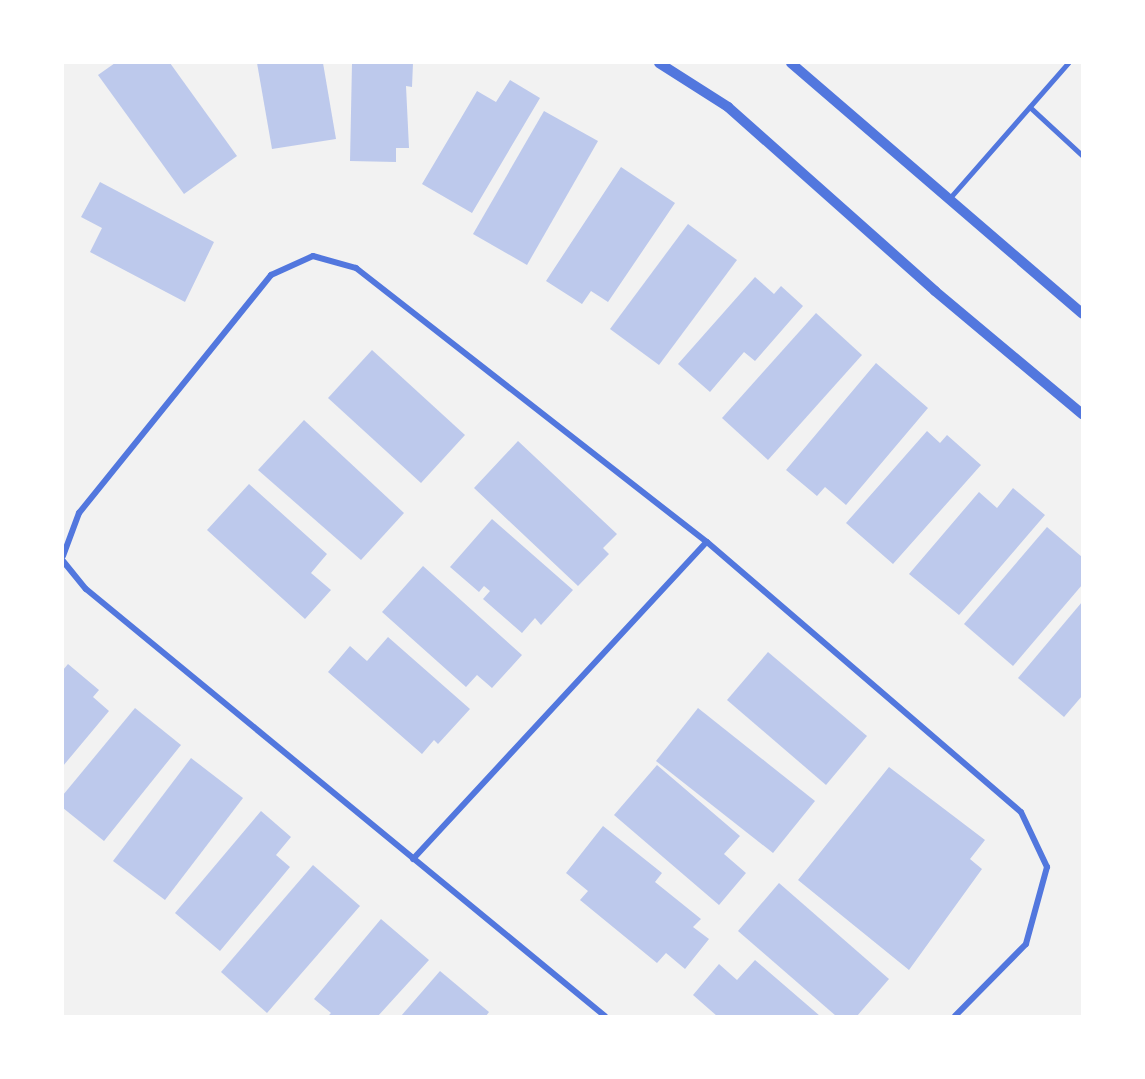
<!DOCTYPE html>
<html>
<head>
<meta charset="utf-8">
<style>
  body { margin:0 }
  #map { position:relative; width:1145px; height:1079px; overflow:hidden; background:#f2f2f2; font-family:Helvetica,sans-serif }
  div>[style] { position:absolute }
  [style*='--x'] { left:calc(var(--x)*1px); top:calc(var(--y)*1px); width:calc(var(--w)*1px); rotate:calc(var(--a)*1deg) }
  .building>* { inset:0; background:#bdc9ec }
  .service>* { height:4.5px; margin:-2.25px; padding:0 2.25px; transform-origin:2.25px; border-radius:2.25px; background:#5277de }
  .minor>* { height:6px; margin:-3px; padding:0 3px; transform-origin:3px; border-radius:3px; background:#5277de }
  .tertiary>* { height:10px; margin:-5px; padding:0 5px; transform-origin:5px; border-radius:5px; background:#5277de }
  span { translate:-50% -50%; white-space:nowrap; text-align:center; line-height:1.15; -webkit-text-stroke:5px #fff; paint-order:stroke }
  .frame { position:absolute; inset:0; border:64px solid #fff; pointer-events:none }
</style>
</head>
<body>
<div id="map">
  <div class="building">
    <div style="clip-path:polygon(115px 63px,170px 63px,237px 156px,184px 194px,98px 75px)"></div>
    <div style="clip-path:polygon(257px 63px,323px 63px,336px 139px,272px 149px)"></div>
    <div style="clip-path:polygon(352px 63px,413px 63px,412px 87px,406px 86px,409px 148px,396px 148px,396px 162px,350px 161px)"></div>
    <div style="clip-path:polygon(510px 80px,540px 98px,472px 213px,422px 184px,477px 91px,496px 102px)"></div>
    <div style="clip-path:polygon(544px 111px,598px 141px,527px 265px,473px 234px)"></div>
    <div style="clip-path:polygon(621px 167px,675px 203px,608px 302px,591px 291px,582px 304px,546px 281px)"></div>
    <div style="clip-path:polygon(100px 182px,214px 242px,185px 302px,90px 252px,102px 228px,81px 217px)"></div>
    <div style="clip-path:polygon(688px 224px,737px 260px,659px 365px,610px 329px)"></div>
    <div style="clip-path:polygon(755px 277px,774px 294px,781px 286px,803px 306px,755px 361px,744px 352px,710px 392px,678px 364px)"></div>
    <div style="clip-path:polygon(816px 313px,862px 355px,768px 460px,722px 418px)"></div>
    <div style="clip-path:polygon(372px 350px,465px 435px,421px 483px,328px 398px)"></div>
    <div style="clip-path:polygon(876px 363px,928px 408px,846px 505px,825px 487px,817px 496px,786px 470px)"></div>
    <div style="clip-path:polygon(304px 420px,404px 513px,361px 560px,258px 470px)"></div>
    <div style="clip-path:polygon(927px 431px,940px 443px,947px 435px,981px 465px,893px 564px,846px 523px)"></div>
    <div style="clip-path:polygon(518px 441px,617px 534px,603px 548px,609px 554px,578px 586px,474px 488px)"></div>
    <div style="clip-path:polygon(249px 484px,327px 554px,311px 573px,331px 590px,305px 619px,207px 530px)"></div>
    <div style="clip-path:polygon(1013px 488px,1045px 515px,959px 615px,909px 574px,979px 492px,997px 508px)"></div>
    <div style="clip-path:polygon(492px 519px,573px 590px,541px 625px,535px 618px,522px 633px,483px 599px,490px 591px,484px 586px,479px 592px,450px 567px)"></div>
    <div style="clip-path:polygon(1047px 527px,1082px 557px,1082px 585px,1013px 666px,964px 624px)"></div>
    <div style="clip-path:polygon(423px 566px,522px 655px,492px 688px,477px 675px,466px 687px,382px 612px)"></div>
    <div style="clip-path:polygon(1082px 602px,1082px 696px,1064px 717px,1018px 678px)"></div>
    <div style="clip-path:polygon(388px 637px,470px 709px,438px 744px,434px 740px,422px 754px,328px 672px,350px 646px,367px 661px)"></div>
    <div style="clip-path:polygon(768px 652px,867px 736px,826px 785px,727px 700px)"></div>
    <div style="clip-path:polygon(68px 664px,99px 690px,93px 697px,109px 711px,63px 766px,63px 670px)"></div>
    <div style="clip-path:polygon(135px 708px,181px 745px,104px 841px,63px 808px,63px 795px)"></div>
    <div style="clip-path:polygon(698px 708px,815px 801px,773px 853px,656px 761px)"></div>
    <div style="clip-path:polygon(191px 758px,243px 798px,165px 900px,113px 861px)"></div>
    <div style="clip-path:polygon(657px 765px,740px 836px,724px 854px,746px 873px,719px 905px,614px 815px)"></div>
    <div style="clip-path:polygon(889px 767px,985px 840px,970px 859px,982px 869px,909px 970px,798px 880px)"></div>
    <div style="clip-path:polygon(261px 811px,291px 837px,276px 855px,290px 867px,220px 951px,175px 913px)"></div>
    <div style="clip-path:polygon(603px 826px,662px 873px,655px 882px,701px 919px,693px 927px,709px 939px,685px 969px,666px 953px,657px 963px,580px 900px,588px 891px,566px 873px)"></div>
    <div style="clip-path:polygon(313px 865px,360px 906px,267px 1013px,221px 972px)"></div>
    <div style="clip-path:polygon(779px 883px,889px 979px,857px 1016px,836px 1016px,738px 931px)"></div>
    <div style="clip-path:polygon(381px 919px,429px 960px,378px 1016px,328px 1016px,331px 1013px,314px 999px)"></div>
    <div style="clip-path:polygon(755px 960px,820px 1016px,717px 1016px,693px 995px,719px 964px,737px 980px)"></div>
    <div style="clip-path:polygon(440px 971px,489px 1012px,486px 1016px,401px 1016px)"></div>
  </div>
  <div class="service">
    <div style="--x:1030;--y:107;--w:71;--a:42.7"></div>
    <div style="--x:949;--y:199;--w:181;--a:-48.8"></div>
  </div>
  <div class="minor">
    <div style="--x:63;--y:556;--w:46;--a:-69.6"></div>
    <div style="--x:79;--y:513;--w:306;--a:-51.1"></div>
    <div style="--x:271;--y:275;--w:46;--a:-24.3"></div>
    <div style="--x:313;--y:256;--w:45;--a:15.6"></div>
    <div style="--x:356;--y:268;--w:445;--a:38"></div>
    <div style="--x:707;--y:542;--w:414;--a:40.7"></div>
    <div style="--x:1021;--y:812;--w:61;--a:64.7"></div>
    <div style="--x:1047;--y:867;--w:80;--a:105.3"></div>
    <div style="--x:1026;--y:944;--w:101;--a:134.6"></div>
    <div style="--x:63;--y:561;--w:36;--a:51"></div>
    <div style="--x:86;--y:589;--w:672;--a:39.45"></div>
    <div style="--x:413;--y:859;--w:432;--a:-47.2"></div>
  </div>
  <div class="tertiary">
    <div style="--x:659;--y:63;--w:82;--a:32.5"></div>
    <div style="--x:728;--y:107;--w:277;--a:41.6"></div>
    <div style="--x:935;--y:291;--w:192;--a:39.9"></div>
    <div style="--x:791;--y:63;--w:384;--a:40.7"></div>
  </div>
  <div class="frame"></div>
</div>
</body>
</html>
